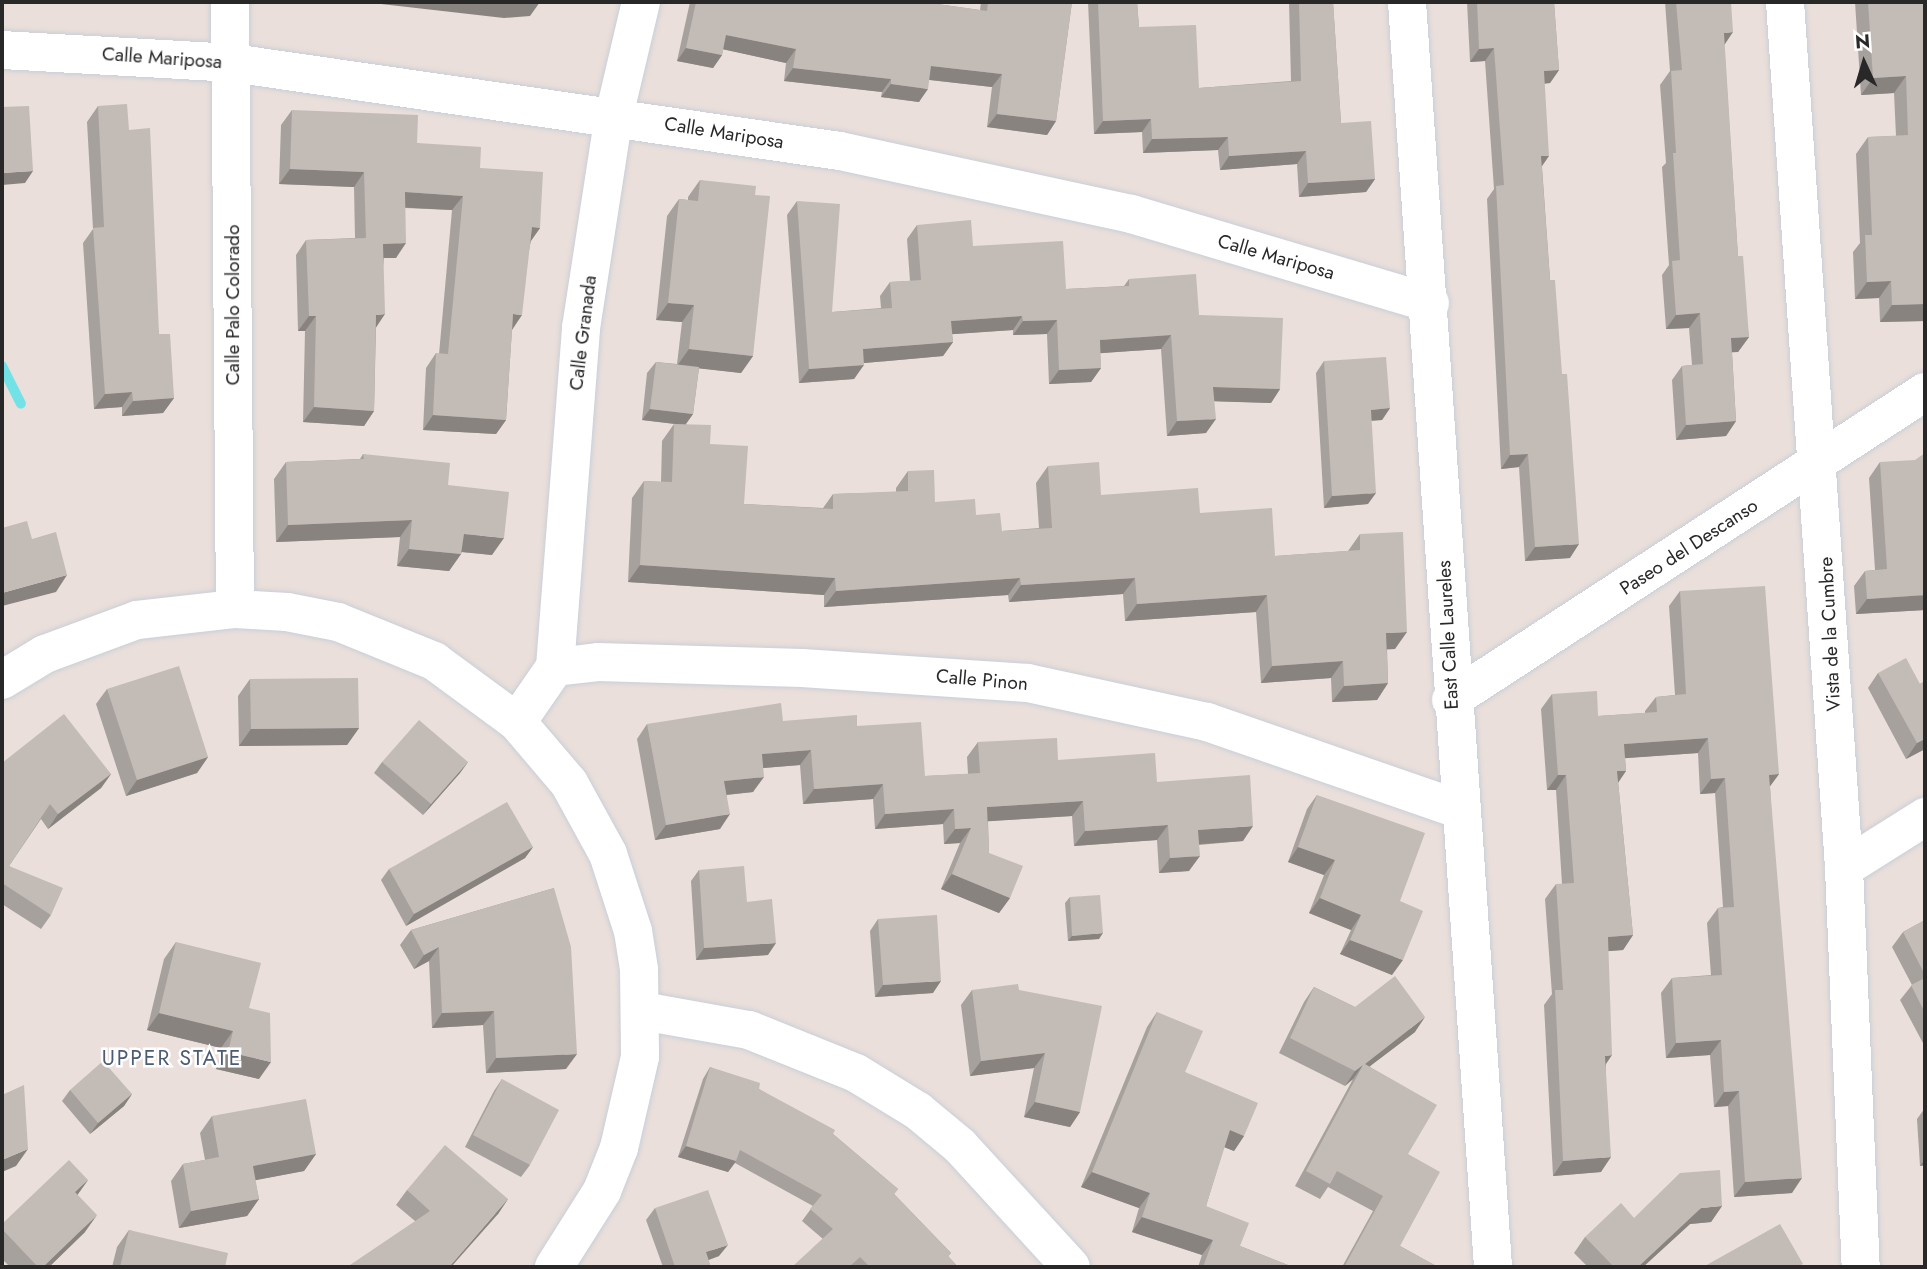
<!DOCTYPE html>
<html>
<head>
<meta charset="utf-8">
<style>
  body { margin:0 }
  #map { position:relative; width:1927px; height:1269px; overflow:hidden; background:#eadfda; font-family:Jost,sans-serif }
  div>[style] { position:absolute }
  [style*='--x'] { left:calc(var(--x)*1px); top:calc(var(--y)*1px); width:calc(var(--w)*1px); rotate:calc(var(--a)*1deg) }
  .stream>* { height:10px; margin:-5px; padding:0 5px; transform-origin:5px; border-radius:5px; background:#72e2e7 }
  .roads { filter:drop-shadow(0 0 2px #c8cfd9) drop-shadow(0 0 2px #c8cfd9) }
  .minor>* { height:38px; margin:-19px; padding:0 19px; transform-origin:19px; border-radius:19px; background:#fff }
  .wall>* { inset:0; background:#a7a19d }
  .shaded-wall>* { inset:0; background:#88837f }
  .building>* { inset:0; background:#c2bbb6 }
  span { translate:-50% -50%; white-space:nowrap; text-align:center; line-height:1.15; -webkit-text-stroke:5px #fff; paint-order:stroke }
  .street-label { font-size:19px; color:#282828 }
  .neighbourhood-label { font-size:21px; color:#4b5c75; letter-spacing:2px }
  .frame { position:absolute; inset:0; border:4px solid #282828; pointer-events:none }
  .north { position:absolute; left:1829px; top:28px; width:70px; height:70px; -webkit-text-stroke:5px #fff; paint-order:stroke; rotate:356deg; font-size:19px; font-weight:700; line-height:28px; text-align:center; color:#282828 }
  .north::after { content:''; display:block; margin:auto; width:24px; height:32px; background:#282828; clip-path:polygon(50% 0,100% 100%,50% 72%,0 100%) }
</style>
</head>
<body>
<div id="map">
  <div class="stream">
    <div style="--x:2;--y:366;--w:42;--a:63.4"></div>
  </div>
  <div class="roads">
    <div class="minor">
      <div style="--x:230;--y:2;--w:607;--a:89.53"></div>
      <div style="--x:1407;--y:2;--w:1268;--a:86.11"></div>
      <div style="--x:1785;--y:2;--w:868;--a:86.1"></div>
      <div style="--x:1844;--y:868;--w:399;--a:87.6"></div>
      <div style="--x:2;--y:50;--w:230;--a:3.2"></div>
      <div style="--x:232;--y:63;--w:614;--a:8.24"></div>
      <div style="--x:840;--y:151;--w:298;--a:12.2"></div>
      <div style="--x:1131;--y:214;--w:312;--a:16.6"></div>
      <div style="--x:555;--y:667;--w:340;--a:-85.6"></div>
      <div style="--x:581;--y:328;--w:215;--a:-81.2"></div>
      <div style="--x:614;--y:116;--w:117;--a:-76.7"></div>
      <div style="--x:2;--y:680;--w:50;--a:-31.2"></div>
      <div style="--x:45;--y:654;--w:98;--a:-20.3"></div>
      <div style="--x:137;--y:620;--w:99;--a:-6.4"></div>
      <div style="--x:235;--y:609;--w:52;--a:3.3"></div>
      <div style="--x:287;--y:612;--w:52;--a:11.1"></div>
      <div style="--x:338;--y:622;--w:104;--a:22.1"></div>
      <div style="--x:434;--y:661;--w:103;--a:36.3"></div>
      <div style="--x:517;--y:722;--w:80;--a:49.6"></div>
      <div style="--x:569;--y:783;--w:81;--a:61.2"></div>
      <div style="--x:608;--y:854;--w:81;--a:72"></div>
      <div style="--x:633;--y:931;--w:39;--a:81"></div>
      <div style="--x:639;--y:970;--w:87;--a:89.3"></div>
      <div style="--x:640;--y:1057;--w:93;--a:103"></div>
      <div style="--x:619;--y:1148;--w:46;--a:111.6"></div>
      <div style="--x:602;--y:1191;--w:90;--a:122.3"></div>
      <div style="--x:1451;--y:700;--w:565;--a:-33.02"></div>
      <div style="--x:517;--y:722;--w:67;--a:-55.4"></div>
      <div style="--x:555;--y:667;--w:43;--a:-6.6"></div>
      <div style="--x:598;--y:662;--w:204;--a:1.7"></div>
      <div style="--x:802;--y:668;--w:226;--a:3.8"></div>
      <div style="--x:1028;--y:683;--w:183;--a:12.3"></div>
      <div style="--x:1207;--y:722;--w:266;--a:19.1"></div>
      <div style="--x:1844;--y:868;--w:96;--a:-32.2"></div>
      <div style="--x:642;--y:1011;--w:109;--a:10.1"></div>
      <div style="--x:749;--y:1030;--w:115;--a:21.9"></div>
      <div style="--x:856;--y:1073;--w:73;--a:31.5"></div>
      <div style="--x:918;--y:1111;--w:55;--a:39.8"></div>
      <div style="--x:960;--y:1146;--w:164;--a:47.5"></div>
    </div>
  </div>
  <div class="wall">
    <div style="clip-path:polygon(690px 2px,923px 2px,980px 10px,981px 2px,1072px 2px,1056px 121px,1047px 135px,987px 127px,992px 87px,929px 80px,919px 102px,881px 97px,882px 92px,784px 81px,786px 63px,723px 49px,722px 55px,713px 68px,677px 61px)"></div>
    <div style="clip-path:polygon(1088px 2px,1137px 2px,1139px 27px,1199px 88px,1291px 81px,1289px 2px,1333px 2px,1341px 123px,1375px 179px,1366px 192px,1299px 197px,1297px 164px,1220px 170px,1218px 150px,1143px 153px,1142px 132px,1094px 134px)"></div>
    <div style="clip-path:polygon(1467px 2px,1554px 2px,1559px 70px,1550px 83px,1544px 84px,1542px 167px,1570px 558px,1525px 561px,1519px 467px,1501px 469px,1487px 199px,1494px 189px,1485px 61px,1470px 62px)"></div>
    <div style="clip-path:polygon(1665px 2px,1731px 2px,1724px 44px,1738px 256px,1749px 337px,1738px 352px,1732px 352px,1736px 421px,1726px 436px,1676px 440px,1672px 380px,1682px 366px,1692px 365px,1689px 328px,1666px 329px,1662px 275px,1669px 265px,1662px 167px,1666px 163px,1660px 85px,1670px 71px)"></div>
    <div style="clip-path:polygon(1855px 2px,1925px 2px,1925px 321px,1880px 322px,1879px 298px,1855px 299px,1853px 252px,1860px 243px,1856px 154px,1868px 137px,1896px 136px,1894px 93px,1861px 95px)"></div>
    <div style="clip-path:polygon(98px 106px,129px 130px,159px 334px,174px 398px,163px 413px,122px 416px,122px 407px,94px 409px,83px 243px,93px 229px,87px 122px)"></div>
    <div style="clip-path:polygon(292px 110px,417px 143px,480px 168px,540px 228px,531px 241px,512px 330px,506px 420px,496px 434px,423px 430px,426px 368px,436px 353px,439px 354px,452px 210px,405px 208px,396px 258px,384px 258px,376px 328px,374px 411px,364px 426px,303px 422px,305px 331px,298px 331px,296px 255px,306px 240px,355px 238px,354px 187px,279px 184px,281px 125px)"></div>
    <div style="clip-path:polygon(700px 180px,755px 195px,753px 356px,741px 373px,699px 368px,693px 414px,686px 424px,710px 444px,744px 504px,823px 508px,833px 494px,896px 492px,896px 488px,908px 471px,935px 502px,976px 515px,1002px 531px,1039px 528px,1036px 483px,1048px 466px,1101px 495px,1200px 513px,1275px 556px,1348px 551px,1360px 534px,1395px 649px,1387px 649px,1388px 683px,1377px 700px,1332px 702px,1331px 678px,1261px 683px,1256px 612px,1125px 621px,1123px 594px,1009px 602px,1008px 595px,824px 607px,824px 595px,628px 582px,632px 498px,644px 481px,661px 482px,662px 441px,674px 424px,642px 420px,647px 373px,656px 362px,677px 364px,682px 322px,656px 320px,667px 216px,679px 199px,688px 200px,688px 197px)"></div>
    <div style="clip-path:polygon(797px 201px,832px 312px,881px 308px,880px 296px,890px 282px,910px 281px,907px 239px,917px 225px,973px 246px,1066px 289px,1124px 286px,1129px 279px,1199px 315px,1280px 389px,1271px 403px,1214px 401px,1206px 433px,1167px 436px,1161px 349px,1100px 353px,1101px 368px,1091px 382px,1049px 384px,1047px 334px,1013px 335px,1013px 330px,952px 334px,953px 342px,943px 356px,864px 363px,854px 379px,799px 383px,787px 215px)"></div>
    <div style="clip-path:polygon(1324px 361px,1390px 408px,1382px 420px,1371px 421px,1368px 504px,1324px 508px,1316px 373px)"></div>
    <div style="clip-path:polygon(363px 454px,448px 485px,492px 555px,462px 552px,461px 554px,449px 571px,397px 566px,400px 537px,276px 542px,274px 479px,286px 462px,360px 459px)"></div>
    <div style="clip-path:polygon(1880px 462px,1925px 610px,1856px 614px,1854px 586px,1865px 571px,1875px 570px,1869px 478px)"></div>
    <div style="clip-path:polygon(1680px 591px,1779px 774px,1770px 786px,1792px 1193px,1734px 1197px,1728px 1106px,1714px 1107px,1710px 1055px,1666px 1058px,1661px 993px,1672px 978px,1711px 975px,1707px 923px,1718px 908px,1723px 907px,1715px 793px,1700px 794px,1698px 753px,1625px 758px,1626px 771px,1618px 781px,1633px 935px,1623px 950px,1608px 951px,1606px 1065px,1601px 1172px,1553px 1176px,1544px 1005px,1552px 994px,1545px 899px,1556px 884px,1562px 884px,1556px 790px,1547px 790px,1541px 709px,1552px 694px,1598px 716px,1645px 713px,1645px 711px,1656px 697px,1675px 695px,1669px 606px)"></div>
    <div style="clip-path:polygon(1878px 673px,1920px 684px,1925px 681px,1925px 749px,1906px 759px,1868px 688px)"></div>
    <div style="clip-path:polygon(250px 679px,359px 728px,347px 745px,239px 746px,238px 696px)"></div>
    <div style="clip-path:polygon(107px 689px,208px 757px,197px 773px,126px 796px,96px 704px)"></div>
    <div style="clip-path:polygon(783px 721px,857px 726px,925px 776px,968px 774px,967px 757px,978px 742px,1157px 782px,1243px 841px,1199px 845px,1189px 871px,1159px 873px,1157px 840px,1074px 846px,1072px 816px,988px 821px,989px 853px,1010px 898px,999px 913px,941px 889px,960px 843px,944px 844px,943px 824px,875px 829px,873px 799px,803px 804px,800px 765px,763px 768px,753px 792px,727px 795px,720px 829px,655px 840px,637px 739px,647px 724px)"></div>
    <div style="clip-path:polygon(382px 762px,468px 762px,460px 773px,423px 815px,374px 773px)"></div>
    <div style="clip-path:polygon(2px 763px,111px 774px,101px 788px,48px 829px,41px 819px,9px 866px,51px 915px,41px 929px,2px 904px)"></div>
    <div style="clip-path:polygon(1317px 795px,1400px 901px,1392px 975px,1340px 954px,1351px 930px,1309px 913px,1324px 875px,1288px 862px,1307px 809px)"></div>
    <div style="clip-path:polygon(533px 847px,525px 858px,406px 926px,381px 880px,389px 869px)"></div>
    <div style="clip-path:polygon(699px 870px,747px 902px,768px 955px,696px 960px,691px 881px)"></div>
    <div style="clip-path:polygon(554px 888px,566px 1069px,486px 1073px,483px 1025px,432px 1028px,429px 961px,414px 969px,400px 945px,411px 930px)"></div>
    <div style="clip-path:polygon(1070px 897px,1099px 939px,1068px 941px,1065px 903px)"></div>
    <div style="clip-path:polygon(878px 919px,933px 993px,875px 997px,870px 931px)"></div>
    <div style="clip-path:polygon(1925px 920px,1925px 1044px,1924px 1045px,1900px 1000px,1912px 985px,1892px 947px,1903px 932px)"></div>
    <div style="clip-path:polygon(176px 942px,249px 1008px,259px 1079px,216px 1069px,221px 1048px,147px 1030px,164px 959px)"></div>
    <div style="clip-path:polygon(1314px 987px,1355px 1007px,1415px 1032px,1370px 1066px,1408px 1154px,1400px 1246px,1438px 1267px,1342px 1267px,1373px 1211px,1328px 1187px,1320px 1199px,1295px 1186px,1353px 1079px,1345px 1086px,1279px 1053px,1304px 1002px)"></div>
    <div style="clip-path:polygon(972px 990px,1019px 990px,1080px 1112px,1070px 1127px,1024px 1117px,1034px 1068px,970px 1076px,961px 1005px)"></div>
    <div style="clip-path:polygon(1157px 1012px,1185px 1072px,1244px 1136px,1234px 1151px,1224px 1147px,1206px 1206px,1240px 1246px,1293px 1267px,1198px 1267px,1202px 1255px,1132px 1232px,1139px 1208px,1081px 1187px,1147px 1027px)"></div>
    <div style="clip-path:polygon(710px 1067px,759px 1089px,833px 1134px,898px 1189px,894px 1194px,951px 1253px,948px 1256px,958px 1267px,793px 1267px,823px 1239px,802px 1221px,813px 1206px,735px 1163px,728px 1172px,678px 1157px,703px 1079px)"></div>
    <div style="clip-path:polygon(502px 1079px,530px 1165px,521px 1177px,465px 1147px,494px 1091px)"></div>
    <div style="clip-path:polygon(70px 1090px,132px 1094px,124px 1106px,90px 1134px,62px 1101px)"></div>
    <div style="clip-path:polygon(1925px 1108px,1925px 1165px,1920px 1166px,1917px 1119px)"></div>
    <div style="clip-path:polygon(212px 1116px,316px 1154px,304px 1171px,255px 1180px,259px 1199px,247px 1216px,179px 1228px,171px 1181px,183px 1164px,205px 1160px,200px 1133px)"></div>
    <div style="clip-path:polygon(88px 1180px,77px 1195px,85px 1232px,49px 1267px,10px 1267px,2px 1259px,2px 1224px)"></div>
    <div style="clip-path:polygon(407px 1190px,508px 1199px,498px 1214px,415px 1221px,396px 1205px)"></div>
    <div style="clip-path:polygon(1722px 1206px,1711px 1222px,1690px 1224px,1643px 1267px,1588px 1267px,1574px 1253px,1585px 1237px,1634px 1218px)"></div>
    <div style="clip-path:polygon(655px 1208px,719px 1256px,708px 1260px,711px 1267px,663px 1267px,646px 1220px)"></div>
    <div style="clip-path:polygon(129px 1230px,225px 1267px,112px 1267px,117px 1247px)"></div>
  </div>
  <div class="shaded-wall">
    <div style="clip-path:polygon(382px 2px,540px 2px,530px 16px,504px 18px,381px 4px)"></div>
    <div style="clip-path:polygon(1733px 32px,1723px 47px,1724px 33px)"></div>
    <div style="clip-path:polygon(726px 35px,796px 49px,786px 63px,717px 48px)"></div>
    <div style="clip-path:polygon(686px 48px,722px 55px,713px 68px,677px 61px)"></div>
    <div style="clip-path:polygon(1494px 48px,1485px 61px,1470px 62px,1479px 49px)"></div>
    <div style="clip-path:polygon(931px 66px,1002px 74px,992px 87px,922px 79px)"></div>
    <div style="clip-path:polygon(793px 68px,891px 79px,882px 92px,784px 81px)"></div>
    <div style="clip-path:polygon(1559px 70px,1550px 83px,1534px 84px,1544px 71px)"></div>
    <div style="clip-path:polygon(1906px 76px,1894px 93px,1861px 95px,1873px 78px)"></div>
    <div style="clip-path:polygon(891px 84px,928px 89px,919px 102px,881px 97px)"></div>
    <div style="clip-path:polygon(997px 114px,1056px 121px,1047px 135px,987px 127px)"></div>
    <div style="clip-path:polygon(1151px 119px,1142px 132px,1094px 134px,1103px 121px)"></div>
    <div style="clip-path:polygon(1228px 137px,1218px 150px,1143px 153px,1152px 139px)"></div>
    <div style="clip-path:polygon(1306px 151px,1297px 164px,1220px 170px,1229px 156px)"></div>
    <div style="clip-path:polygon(1541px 156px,1549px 156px,1540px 169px)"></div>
    <div style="clip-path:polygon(290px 169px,364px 172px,354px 187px,279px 184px)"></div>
    <div style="clip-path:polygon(33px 171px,25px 183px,2px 185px,2px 173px)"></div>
    <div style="clip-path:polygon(1375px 179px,1366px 192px,1299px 197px,1308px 183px)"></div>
    <div style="clip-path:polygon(405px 192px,463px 196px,452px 210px,394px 207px)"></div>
    <div style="clip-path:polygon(532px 227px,540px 228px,530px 242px)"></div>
    <div style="clip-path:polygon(406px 243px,396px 258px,373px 258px,383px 244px)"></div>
    <div style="clip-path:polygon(1891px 281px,1879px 298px,1855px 299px,1867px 282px)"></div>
    <div style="clip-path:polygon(668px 303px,694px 305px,682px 322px,656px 320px)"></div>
    <div style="clip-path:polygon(1925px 304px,1925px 321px,1880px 322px,1892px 305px)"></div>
    <div style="clip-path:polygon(1700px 313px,1689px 328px,1666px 329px,1676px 315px)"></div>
    <div style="clip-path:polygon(385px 314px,375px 329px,376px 315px)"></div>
    <div style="clip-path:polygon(513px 314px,522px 315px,512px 330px)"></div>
    <div style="clip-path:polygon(309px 316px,316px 316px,305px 331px,298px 331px)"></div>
    <div style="clip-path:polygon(1022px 316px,1013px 330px,941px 335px,951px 321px)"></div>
    <div style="clip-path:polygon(1057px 320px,1047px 334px,1013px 335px,1023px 321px)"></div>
    <div style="clip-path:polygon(1171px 335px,1161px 349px,1090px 354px,1100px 340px)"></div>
    <div style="clip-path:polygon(1749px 337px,1738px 352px,1720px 353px,1731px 338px)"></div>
    <div style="clip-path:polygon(953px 342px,943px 356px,853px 364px,863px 349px)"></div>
    <div style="clip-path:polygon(689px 349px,753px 356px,741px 373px,677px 366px)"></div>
    <div style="clip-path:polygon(864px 365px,854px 379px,799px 383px,809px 369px)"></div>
    <div style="clip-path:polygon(1101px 368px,1091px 382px,1049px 384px,1059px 370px)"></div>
    <div style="clip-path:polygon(1213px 387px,1280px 389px,1271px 403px,1204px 401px)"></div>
    <div style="clip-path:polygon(132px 392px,122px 407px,94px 409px,105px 394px)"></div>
    <div style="clip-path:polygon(174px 398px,163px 413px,122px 416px,133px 401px)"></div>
    <div style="clip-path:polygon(314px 407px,374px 411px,364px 426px,303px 422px)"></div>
    <div style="clip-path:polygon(1390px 408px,1382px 420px,1363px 421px,1371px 410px)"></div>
    <div style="clip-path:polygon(650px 409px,693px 414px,685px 425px,642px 420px)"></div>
    <div style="clip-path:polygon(433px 415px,506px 420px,496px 434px,423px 430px)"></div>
    <div style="clip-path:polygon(1216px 419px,1206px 433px,1167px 436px,1177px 421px)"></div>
    <div style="clip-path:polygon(1736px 421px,1726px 436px,1676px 440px,1686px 425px)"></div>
    <div style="clip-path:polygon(1528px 454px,1519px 467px,1501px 469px,1510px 455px)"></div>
    <div style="clip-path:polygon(1376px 493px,1368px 504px,1324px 508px,1332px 496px)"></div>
    <div style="clip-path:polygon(412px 520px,400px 537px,276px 542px,288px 525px)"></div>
    <div style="clip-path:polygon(464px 534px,504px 538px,492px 555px,452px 551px)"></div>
    <div style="clip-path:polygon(1579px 544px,1570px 558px,1525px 561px,1535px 547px)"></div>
    <div style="clip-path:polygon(409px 549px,461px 554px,449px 571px,397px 566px)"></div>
    <div style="clip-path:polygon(640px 565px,835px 578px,824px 595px,628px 582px)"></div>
    <div style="clip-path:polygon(67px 575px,56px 592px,2px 606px,2px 593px)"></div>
    <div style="clip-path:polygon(1020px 578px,1008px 595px,824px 607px,836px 591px)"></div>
    <div style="clip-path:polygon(1135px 578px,1123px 594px,1009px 602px,1021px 585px)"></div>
    <div style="clip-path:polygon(1267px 595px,1256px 612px,1125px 621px,1137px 604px)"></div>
    <div style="clip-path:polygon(1925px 595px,1925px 610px,1856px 614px,1867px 599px)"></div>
    <div style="clip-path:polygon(1407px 632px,1395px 649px,1374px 650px,1386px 633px)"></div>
    <div style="clip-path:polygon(1343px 661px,1331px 678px,1261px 683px,1272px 666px)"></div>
    <div style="clip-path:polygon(1388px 683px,1377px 700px,1332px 702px,1344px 686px)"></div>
    <div style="clip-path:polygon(359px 728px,347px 745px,239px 746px,251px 729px)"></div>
    <div style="clip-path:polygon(1708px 738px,1698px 753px,1614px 759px,1624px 744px)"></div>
    <div style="clip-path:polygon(1925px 739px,1925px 749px,1906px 759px,1917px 743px)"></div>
    <div style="clip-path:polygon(811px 750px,800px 765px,751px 769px,762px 754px)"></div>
    <div style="clip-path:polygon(208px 757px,197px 773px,126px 796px,137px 780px)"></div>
    <div style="clip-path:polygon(468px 762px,460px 773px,423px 815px,431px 804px)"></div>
    <div style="clip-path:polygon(1617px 771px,1626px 771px,1616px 786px)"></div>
    <div style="clip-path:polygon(111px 774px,101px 788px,48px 829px,58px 814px)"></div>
    <div style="clip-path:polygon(1779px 774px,1768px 789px,1769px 775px)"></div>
    <div style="clip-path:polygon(1558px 775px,1566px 775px,1556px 790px,1547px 790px)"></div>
    <div style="clip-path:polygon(764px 777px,753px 792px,714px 796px,724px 781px)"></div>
    <div style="clip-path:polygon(1725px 778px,1715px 793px,1700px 794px,1711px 779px)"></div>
    <div style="clip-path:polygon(883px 784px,873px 799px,803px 804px,814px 789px)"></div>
    <div style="clip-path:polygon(1083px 801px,1072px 816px,977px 822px,987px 807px)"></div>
    <div style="clip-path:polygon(954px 809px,943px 824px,875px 829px,885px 814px)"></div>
    <div style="clip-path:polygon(730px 814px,720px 829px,655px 840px,666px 825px)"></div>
    <div style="clip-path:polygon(1168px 825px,1157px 840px,1074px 846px,1085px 831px)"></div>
    <div style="clip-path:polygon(1253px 826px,1243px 841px,1188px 845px,1198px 830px)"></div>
    <div style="clip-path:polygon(971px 828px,960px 843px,944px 844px,955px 829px)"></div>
    <div style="clip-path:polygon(533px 847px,525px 858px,406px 926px,414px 914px)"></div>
    <div style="clip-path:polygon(1298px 847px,1335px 860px,1324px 875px,1288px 862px)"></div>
    <div style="clip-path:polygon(1200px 856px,1189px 871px,1159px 873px,1170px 858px)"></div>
    <div style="clip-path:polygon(952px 874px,1010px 898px,999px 913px,941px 889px)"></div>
    <div style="clip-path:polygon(1320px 898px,1361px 915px,1351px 930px,1309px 913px)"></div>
    <div style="clip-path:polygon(1103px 933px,1099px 939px,1068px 941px,1072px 936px)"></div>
    <div style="clip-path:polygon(1633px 935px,1623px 950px,1597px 952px,1608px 937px)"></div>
    <div style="clip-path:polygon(1350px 940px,1403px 960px,1392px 975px,1340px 954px)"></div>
    <div style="clip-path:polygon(776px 943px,768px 955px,696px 960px,704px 948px)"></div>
    <div style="clip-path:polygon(439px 947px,429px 961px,414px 969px,424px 955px)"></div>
    <div style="clip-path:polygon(941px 981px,933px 993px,875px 997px,883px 985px)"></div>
    <div style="clip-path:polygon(494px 1011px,483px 1025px,432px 1028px,442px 1013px)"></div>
    <div style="clip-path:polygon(159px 1013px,233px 1031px,221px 1048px,147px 1030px)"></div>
    <div style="clip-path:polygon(1425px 1017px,1415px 1032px,1357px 1076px,1365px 1064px)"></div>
    <div style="clip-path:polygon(1721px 1040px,1710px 1055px,1666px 1058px,1676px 1043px)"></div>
    <div style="clip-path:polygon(228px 1052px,271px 1062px,259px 1079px,216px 1069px)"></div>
    <div style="clip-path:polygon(1045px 1053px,1034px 1068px,970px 1076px,981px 1061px)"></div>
    <div style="clip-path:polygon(577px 1054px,566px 1069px,486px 1073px,496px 1058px)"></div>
    <div style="clip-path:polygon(1612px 1055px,1602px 1070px,1605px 1056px)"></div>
    <div style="clip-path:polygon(1363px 1065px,1353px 1079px,1345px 1086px,1355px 1071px)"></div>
    <div style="clip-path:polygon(1739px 1091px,1728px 1106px,1714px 1107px,1724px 1092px)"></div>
    <div style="clip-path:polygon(132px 1094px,124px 1106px,90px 1134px,98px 1123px)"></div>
    <div style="clip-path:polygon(1035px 1102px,1080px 1112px,1070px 1127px,1024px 1117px)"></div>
    <div style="clip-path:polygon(1230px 1130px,1244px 1136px,1234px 1151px,1219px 1145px)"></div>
    <div style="clip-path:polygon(686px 1146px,736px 1161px,728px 1172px,678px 1157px)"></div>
    <div style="clip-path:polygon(28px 1149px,16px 1166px,2px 1172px,2px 1160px)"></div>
    <div style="clip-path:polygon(316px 1154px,304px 1171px,241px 1183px,253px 1166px)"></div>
    <div style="clip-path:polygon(1611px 1157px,1601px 1172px,1553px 1176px,1563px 1161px)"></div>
    <div style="clip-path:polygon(1925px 1159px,1925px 1165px,1920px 1166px)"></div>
    <div style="clip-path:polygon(1092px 1172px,1150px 1193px,1139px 1208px,1081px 1187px)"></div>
    <div style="clip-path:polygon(1802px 1178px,1792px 1193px,1734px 1197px,1745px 1182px)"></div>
    <div style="clip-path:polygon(88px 1180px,76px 1197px,75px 1192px)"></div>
    <div style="clip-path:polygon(259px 1199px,247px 1216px,179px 1228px,191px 1211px)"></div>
    <div style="clip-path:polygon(508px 1199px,498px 1214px,451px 1267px,449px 1267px)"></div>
    <div style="clip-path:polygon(1722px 1206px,1711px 1222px,1690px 1224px,1643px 1267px,1638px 1267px,1701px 1208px)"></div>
    <div style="clip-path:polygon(97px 1215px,85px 1232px,49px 1267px,43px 1267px)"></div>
    <div style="clip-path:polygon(1142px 1217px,1213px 1240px,1202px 1255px,1132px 1232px)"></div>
    <div style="clip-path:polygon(728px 1245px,719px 1256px,698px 1264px,706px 1252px)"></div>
  </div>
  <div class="building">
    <div style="clip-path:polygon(696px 2px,923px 2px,987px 11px,988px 2px,1072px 2px,1056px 121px,997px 114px,1002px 74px,931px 66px,928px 89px,891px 84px,891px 79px,793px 68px,796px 49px,726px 35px,722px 55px,686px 48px)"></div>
    <div style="clip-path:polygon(1098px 2px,1137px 2px,1139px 27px,1196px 25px,1199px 88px,1301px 81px,1299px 2px,1333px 2px,1341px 123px,1371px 121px,1375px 179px,1308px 183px,1306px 151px,1229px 156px,1228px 137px,1152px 139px,1151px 119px,1103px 121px)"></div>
    <div style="clip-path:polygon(1477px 2px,1554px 2px,1559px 70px,1544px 71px,1549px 156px,1541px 156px,1550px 280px,1555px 280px,1562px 374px,1567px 374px,1579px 544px,1535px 547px,1528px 454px,1510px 455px,1496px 186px,1504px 185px,1494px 48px,1479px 49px)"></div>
    <div style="clip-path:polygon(1676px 2px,1731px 2px,1733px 32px,1724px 33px,1738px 256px,1743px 256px,1749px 337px,1731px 338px,1736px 421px,1686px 425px,1682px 366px,1703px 364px,1700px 313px,1676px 315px,1672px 261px,1680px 260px,1673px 153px,1676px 153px,1671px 71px,1682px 70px)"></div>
    <div style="clip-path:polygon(1868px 2px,1925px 2px,1925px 304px,1892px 305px,1891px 281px,1867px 282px,1865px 235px,1872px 235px,1868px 137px,1908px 135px,1906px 76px,1873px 78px)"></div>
    <div style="clip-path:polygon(127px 104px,129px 130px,150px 128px,159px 334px,170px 334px,174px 398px,133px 401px,132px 392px,105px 394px,93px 228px,104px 227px,98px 106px)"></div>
    <div style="clip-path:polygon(29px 106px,33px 171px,2px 173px,2px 107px)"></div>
    <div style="clip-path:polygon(292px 110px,418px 115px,417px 143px,481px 147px,480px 168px,543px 172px,540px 228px,532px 227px,522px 315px,513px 314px,506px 420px,433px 415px,436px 353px,448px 354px,463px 196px,405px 192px,406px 243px,383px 244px,385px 314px,376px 315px,374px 411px,314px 407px,316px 316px,309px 316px,306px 240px,366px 238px,364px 172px,290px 169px)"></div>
    <div style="clip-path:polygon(700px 180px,756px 186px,755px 195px,770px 196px,753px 356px,689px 349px,694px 305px,668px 303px,679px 199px,698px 201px)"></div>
    <div style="clip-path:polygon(797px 201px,840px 204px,832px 312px,892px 308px,890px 282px,921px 280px,917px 225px,971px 220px,973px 246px,1063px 241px,1066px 289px,1129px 286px,1129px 279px,1196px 274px,1199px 315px,1283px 318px,1280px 389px,1213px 387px,1216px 419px,1177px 421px,1171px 335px,1100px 340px,1101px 368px,1059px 370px,1057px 320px,1023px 321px,1022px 316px,951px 321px,953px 342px,863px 349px,864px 365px,809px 369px)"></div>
    <div style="clip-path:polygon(1386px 357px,1390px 408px,1371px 410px,1376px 493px,1332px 496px,1324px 361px)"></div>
    <div style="clip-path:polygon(656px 362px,699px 367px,693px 414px,650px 409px)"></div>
    <div style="clip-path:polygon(674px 424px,711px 425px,710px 444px,748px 446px,744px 504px,833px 509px,833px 494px,908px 491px,908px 471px,934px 470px,935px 502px,975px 499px,976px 515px,1000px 513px,1002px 531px,1052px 528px,1048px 466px,1099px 462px,1101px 495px,1198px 488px,1200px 513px,1272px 508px,1275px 556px,1360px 550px,1360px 534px,1403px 532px,1407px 632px,1386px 633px,1388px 683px,1344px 686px,1343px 661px,1272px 666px,1267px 595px,1137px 604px,1135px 578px,1021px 585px,1020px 578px,836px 591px,835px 578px,640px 565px,644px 481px,672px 482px)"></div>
    <div style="clip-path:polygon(1925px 453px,1925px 595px,1867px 599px,1865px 571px,1887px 569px,1880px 462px,1915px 460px)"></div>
    <div style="clip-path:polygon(363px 454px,450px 463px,448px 485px,509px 492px,504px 538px,464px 534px,461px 554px,409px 549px,412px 520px,288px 525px,286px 462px,364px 459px)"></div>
    <div style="clip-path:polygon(27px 521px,32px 539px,56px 532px,67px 575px,2px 593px,2px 528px)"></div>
    <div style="clip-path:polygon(1765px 586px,1779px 774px,1769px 775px,1802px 1178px,1745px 1182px,1739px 1091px,1724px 1092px,1721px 1040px,1676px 1043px,1672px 978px,1722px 975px,1718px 908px,1734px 907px,1725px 778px,1711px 779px,1708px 738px,1624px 744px,1626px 771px,1617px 771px,1633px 935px,1608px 937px,1612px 1055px,1605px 1056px,1611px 1157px,1563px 1161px,1555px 990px,1563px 990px,1556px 884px,1574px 883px,1566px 775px,1558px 775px,1552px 694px,1597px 691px,1598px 716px,1657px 712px,1656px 697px,1686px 694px,1680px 591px)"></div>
    <div style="clip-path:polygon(1906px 658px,1920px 684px,1925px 681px,1925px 739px,1917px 743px,1878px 673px)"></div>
    <div style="clip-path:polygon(179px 666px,208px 757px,137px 780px,107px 689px)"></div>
    <div style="clip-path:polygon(358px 678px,359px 728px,251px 729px,250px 679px)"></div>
    <div style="clip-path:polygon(781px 703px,783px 721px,857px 715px,857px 726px,921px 722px,925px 776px,980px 773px,978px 742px,1057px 738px,1058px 760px,1155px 753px,1157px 782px,1250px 775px,1253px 826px,1198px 830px,1200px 856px,1170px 858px,1168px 825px,1085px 831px,1083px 801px,987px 807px,989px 853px,1023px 866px,1010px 898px,952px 874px,971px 828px,955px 829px,954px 809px,885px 814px,883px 784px,814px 789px,811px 750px,762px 754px,764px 777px,724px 781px,730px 814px,666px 825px,647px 724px)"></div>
    <div style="clip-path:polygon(64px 714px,111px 774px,58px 814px,50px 804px,9px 866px,63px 888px,51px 915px,2px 883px,2px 763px)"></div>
    <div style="clip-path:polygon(419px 720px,468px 762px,431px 804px,382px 762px)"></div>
    <div style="clip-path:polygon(1317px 795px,1425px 833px,1400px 901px,1423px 911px,1403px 960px,1350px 940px,1361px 915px,1320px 898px,1335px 860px,1298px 847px)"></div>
    <div style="clip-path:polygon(507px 802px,533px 847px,414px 914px,389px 869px)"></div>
    <div style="clip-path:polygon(744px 866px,747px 902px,772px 899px,776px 943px,704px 948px,699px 870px)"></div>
    <div style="clip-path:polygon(554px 888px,571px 947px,577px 1054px,496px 1058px,494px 1011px,442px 1013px,439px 947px,424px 955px,411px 930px)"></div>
    <div style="clip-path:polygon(1100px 895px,1103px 933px,1072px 936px,1070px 897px)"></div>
    <div style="clip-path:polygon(937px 915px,941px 981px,883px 985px,878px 919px)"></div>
    <div style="clip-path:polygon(1925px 920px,1925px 975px,1903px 932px)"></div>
    <div style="clip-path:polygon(176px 942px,261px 963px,249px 1008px,270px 1013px,271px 1062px,228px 1052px,233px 1031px,159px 1013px)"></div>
    <div style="clip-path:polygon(1395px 976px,1425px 1017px,1365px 1064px,1437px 1105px,1408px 1154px,1440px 1172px,1400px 1246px,1438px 1267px,1344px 1267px,1383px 1196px,1337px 1171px,1330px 1184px,1306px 1171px,1363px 1065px,1355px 1071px,1290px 1038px,1314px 987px,1355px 1007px)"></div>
    <div style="clip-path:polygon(1925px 978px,1925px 1013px,1911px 985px)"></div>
    <div style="clip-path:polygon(1018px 984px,1019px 990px,1102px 1006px,1080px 1112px,1035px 1102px,1045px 1053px,981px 1061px,972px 990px)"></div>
    <div style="clip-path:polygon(1157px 1012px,1203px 1031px,1185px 1072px,1258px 1103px,1244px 1136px,1230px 1130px,1206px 1206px,1249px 1223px,1240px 1246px,1293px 1267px,1203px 1267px,1213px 1240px,1142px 1217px,1150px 1193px,1092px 1172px)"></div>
    <div style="clip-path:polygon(103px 1061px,132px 1094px,98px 1123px,70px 1090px)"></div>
    <div style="clip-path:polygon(710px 1067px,760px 1083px,759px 1089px,835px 1130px,833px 1134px,898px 1189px,894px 1194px,951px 1253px,948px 1256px,958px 1267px,870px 1267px,860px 1257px,849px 1267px,794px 1267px,793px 1266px,833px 1229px,810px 1209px,822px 1195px,740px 1150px,736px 1161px,686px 1146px)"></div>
    <div style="clip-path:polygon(502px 1079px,559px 1110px,530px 1165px,473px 1135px)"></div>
    <div style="clip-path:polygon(24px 1085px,28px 1149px,2px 1160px,2px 1095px)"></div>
    <div style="clip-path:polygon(306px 1099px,316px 1154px,253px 1166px,259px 1199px,191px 1211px,183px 1164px,219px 1157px,212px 1116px)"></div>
    <div style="clip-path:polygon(445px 1145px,508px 1199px,449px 1267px,347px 1267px,430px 1211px,407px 1190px)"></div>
    <div style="clip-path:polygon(69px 1160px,88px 1180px,75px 1192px,97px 1215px,43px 1267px,38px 1267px,2px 1229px,2px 1224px)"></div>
    <div style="clip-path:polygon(1720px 1170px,1722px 1206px,1701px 1208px,1638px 1267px,1614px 1267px,1585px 1237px,1621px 1203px,1634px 1218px,1680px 1173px)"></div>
    <div style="clip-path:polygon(708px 1190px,728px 1245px,706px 1252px,711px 1267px,675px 1267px,655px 1208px)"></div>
    <div style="clip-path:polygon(1780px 1224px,1803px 1264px,1798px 1267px,1703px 1267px)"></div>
    <div style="clip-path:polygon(129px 1230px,228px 1253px,225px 1267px,120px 1267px)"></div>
  </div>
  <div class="street-label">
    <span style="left:162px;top:58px;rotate:4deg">Calle Mariposa</span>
    <span style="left:724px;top:133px;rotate:9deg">Calle Mariposa</span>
    <span style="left:1276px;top:257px;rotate:16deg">Calle Mariposa</span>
    <span style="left:233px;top:305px;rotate:-90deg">Calle Palo Colorado</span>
    <span style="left:583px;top:333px;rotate:-83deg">Calle Granada</span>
    <span style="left:1689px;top:547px;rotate:-33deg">Paseo del Descanso</span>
    <span style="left:1830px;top:634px;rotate:-93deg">Vista de la Cumbre</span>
    <span style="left:1448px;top:635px;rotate:-93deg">East Calle Laureles</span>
    <span style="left:982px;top:680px;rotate:5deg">Calle Pinon</span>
  </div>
  <div class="neighbourhood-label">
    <span style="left:172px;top:1058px">UPPER STATE</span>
  </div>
  <div class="frame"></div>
  <div class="north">N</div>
</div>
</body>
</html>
